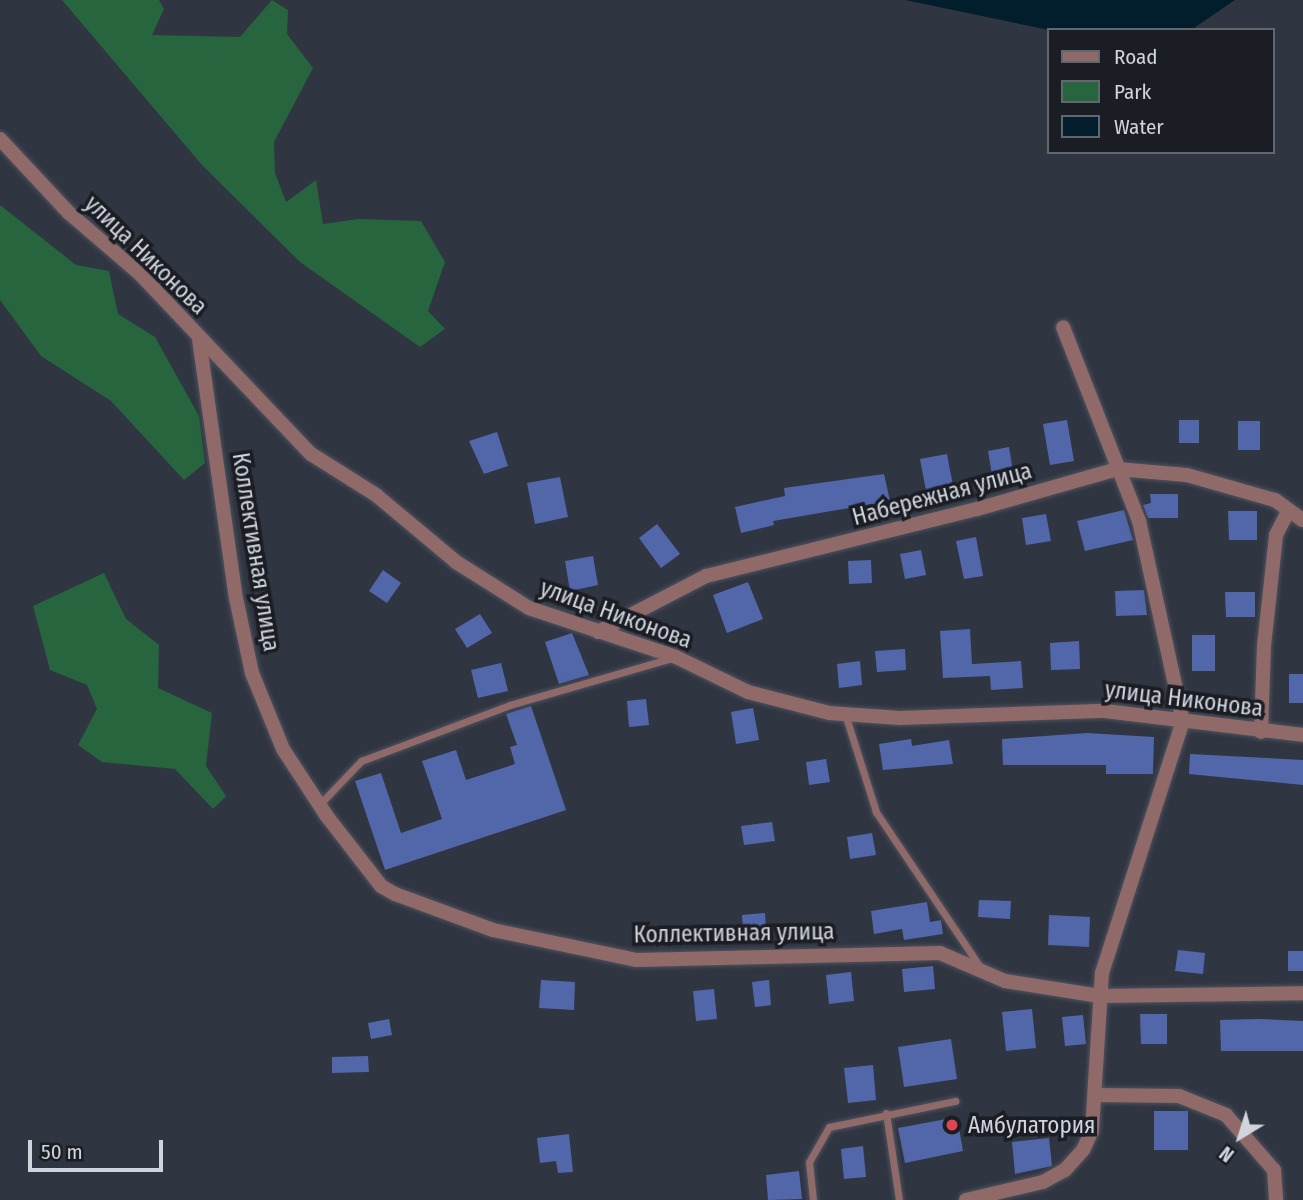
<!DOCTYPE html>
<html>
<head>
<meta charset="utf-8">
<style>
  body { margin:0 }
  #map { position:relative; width:1303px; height:1200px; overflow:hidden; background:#303542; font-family:"Fira Sans Condensed",sans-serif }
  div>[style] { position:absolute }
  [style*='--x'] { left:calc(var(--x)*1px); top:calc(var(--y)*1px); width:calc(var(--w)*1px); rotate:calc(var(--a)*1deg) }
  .green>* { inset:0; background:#26653d }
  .water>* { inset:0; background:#021e2c }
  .building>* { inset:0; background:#5167aa }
  .roads { filter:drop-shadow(0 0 2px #4d525e) drop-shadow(0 0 2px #4d525e) }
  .lane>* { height:7px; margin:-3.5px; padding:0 3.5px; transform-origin:3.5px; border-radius:3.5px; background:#906a68 }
  .street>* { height:14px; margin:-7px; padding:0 7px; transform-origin:7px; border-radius:7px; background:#906a68 }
  .dots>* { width:19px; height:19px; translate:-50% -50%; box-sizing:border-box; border:4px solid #1a1d23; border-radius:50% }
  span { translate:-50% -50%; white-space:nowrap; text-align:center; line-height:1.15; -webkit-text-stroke:7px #1a1d23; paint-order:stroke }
  .street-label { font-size:23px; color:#d0d4dc }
  .poi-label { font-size:23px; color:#d0d4dc }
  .left { translate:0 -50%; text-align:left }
  .legend { position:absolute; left:1047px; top:28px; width:228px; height:126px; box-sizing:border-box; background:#1a1d23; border:2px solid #63666d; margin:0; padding:9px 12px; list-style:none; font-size:21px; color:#d0d4dc }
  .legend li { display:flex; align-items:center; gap:14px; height:35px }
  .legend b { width:35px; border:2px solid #63666d }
  .north { position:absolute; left:1205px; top:1102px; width:70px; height:70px; -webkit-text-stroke:5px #1a1d23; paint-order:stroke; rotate:218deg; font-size:19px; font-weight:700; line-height:28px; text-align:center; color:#d0d4dc }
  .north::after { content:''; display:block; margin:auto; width:24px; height:32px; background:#d0d4dc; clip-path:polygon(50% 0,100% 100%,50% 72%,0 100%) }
  .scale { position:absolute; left:28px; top:1140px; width:135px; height:32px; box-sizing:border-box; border:4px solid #d0d4dc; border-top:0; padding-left:9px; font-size:21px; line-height:24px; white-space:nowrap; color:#d0d4dc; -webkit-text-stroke:5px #1a1d23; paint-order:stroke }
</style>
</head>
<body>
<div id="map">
  <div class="green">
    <div style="clip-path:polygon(62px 0,159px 0,164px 9px,152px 35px,240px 37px,272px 0,288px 10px,287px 34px,313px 68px,274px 142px,275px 173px,286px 202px,316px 180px,323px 224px,358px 219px,421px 221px,445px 262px,428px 311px,445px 329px,420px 347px,300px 262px,202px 165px)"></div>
    <div style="clip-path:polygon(0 205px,76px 265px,109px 271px,118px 314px,155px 337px,199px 416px,205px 463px,184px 480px,111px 401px,41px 356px,0 300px)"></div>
    <div style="clip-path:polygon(104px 573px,126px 619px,159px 645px,158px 688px,212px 713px,206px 766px,226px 796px,213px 809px,175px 769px,102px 762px,78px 745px,97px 709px,87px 685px,50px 670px,33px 606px)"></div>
  </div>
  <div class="water">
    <div style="clip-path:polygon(905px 0,1235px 0,1191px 30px,1049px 30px)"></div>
  </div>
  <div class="building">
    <div style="clip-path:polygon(1067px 420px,1074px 461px,1050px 465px,1043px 424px)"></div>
    <div style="clip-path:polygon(1179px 420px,1199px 420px,1199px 443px,1179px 443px)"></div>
    <div style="clip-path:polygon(1238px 421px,1260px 421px,1260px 450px,1238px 450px)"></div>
    <div style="clip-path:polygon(497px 432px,508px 466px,484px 474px,469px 441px)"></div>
    <div style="clip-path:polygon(1009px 447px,1014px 477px,993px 481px,988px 451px)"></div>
    <div style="clip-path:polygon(947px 454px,954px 491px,927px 496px,920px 459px)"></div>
    <div style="clip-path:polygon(884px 474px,890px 501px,773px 521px,774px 525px,741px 533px,735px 507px,785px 496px,784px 488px)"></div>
    <div style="clip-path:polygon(560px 477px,568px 517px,535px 524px,527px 483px)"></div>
    <div style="clip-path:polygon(1150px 494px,1178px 494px,1178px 518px,1148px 518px,1143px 505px,1151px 503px)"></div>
    <div style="clip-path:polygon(1124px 510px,1133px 540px,1085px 551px,1077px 521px)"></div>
    <div style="clip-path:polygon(1228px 511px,1257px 511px,1257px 540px,1229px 540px)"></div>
    <div style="clip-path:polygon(1046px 514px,1051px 541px,1026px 545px,1022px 518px)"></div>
    <div style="clip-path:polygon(657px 524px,680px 554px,661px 568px,639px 538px)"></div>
    <div style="clip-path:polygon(976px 537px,983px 576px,964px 579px,956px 541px)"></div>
    <div style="clip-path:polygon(921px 550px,926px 575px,905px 579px,900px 554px)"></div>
    <div style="clip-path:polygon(593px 556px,598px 585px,570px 591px,565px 561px)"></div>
    <div style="clip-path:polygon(871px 560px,872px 583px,849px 584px,848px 561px)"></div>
    <div style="clip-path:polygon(383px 570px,401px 583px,387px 603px,369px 591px)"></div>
    <div style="clip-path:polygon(748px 582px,763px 619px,727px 633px,713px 595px)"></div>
    <div style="clip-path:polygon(1144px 590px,1147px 615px,1116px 616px,1115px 591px)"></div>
    <div style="clip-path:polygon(1225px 592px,1255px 592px,1255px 617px,1226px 617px)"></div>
    <div style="clip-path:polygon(480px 614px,492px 633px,467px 648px,455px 629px)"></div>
    <div style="clip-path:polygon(970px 629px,972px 664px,1021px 661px,1023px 688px,991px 690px,990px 676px,943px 678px,940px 631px)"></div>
    <div style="clip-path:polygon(572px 633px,589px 675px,559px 684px,545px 642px)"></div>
    <div style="clip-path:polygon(1192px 635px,1215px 635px,1215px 671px,1192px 671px)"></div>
    <div style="clip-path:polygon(1079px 641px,1080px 669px,1051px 670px,1050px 643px)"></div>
    <div style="clip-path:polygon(905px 649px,906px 670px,877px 672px,875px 651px)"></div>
    <div style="clip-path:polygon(860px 661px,862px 685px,839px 688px,837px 664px)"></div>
    <div style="clip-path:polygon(501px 663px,508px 691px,478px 698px,471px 670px)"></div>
    <div style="clip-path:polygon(1289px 674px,1303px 674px,1303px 703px,1289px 703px)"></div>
    <div style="clip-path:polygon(646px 699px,649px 725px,629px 727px,627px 701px)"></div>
    <div style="clip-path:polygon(531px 706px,566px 810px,385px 870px,355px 781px,381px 773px,401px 833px,442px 819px,422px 761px,456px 750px,466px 780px,515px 764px,510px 747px,517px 745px,506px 714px)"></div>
    <div style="clip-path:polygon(753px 708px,759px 740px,736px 744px,731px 712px)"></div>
    <div style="clip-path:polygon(1087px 733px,1154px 737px,1153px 774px,1106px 774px,1106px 765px,1003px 765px,1002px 739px)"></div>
    <div style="clip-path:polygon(911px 739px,912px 746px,949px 740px,953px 764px,883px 770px,879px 744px)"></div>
    <div style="clip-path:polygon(1190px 754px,1303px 760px,1303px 785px,1189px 774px)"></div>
    <div style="clip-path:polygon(826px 759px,830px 782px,809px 785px,806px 762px)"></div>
    <div style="clip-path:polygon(772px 822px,775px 841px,744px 845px,741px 826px)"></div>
    <div style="clip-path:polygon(872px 833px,876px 855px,850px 859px,847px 837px)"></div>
    <div style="clip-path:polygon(979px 900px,1011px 901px,1010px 919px,978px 917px)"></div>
    <div style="clip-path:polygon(927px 902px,930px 922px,941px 920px,943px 934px,904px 940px,902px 929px,874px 934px,871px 911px)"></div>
    <div style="clip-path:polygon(765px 913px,767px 941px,744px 943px,742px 915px)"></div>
    <div style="clip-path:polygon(1049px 915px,1090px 917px,1089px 947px,1048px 945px)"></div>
    <div style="clip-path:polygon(1178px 950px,1205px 953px,1203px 974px,1175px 971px)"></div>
    <div style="clip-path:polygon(1288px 951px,1303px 951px,1303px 971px,1288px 971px)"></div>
    <div style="clip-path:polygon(933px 966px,935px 989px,904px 992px,902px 969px)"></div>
    <div style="clip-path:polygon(851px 972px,854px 1001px,829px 1004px,826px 975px)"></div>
    <div style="clip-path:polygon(541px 980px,575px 982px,574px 1010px,539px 1008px)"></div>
    <div style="clip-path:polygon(769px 980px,771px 1005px,755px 1007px,752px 982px)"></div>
    <div style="clip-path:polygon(714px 989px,717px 1019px,696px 1021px,693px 991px)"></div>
    <div style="clip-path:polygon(1032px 1009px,1036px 1048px,1006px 1051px,1002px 1012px)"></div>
    <div style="clip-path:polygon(1140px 1014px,1167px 1014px,1167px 1044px,1141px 1044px)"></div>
    <div style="clip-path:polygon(1083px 1015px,1086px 1044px,1065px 1046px,1062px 1017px)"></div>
    <div style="clip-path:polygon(389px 1019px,392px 1035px,371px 1039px,368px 1023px)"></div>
    <div style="clip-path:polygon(1258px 1019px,1303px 1021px,1303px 1051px,1221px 1051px,1220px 1020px)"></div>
    <div style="clip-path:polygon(951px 1039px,957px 1079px,904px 1087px,898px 1047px)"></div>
    <div style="clip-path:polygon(368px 1056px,369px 1072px,332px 1073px,332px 1057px)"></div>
    <div style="clip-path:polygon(873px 1065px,876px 1100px,848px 1103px,844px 1068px)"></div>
    <div style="clip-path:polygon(1154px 1111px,1188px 1111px,1188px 1150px,1154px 1150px)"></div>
    <div style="clip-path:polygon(957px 1117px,963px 1151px,905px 1163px,898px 1128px)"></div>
    <div style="clip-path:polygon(569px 1134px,573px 1172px,558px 1173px,556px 1161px,540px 1163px,537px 1138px)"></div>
    <div style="clip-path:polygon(1049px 1138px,1052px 1166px,1015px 1174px,1012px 1142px)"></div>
    <div style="clip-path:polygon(863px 1146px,866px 1177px,844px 1179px,841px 1149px)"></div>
    <div style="clip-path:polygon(799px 1171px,802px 1199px,768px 1200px,766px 1175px)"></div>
  </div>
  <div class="roads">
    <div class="lane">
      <div style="--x:845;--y:714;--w:103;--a:72.4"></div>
      <div style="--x:876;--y:812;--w:188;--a:56.1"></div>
      <div style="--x:319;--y:805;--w:61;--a:-46.3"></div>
      <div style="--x:361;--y:761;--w:159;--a:-20.6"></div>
      <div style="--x:510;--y:705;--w:169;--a:-16.2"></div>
      <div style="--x:886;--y:1113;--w:88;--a:81.5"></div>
      <div style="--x:813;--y:1200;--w:38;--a:-96"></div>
      <div style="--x:809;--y:1162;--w:40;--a:-60.3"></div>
      <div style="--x:829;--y:1127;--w:129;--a:-11.7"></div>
    </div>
    <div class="street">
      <div style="--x:0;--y:139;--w:101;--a:47"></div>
      <div style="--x:69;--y:213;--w:94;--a:40.7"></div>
      <div style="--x:140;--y:274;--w:248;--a:46.5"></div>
      <div style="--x:311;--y:454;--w:77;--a:32.2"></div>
      <div style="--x:376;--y:495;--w:104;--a:39.9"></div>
      <div style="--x:456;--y:562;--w:86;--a:32.2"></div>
      <div style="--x:529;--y:608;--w:155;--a:18.4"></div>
      <div style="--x:676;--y:657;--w:80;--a:25.9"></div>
      <div style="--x:748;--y:692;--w:84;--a:14.5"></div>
      <div style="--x:829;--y:713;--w:71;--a:4"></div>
      <div style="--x:900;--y:718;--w:205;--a:-2"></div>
      <div style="--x:1105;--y:711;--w:199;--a:6.9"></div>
      <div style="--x:199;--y:339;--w:262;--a:81.9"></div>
      <div style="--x:236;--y:598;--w:77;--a:78"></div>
      <div style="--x:252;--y:673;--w:82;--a:67.8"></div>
      <div style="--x:283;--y:749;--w:79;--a:56.9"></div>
      <div style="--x:326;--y:815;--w:90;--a:52.2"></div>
      <div style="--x:381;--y:886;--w:16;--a:30"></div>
      <div style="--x:395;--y:894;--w:104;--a:20.2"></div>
      <div style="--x:493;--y:930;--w:146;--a:11.8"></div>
      <div style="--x:636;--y:960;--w:304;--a:-1.3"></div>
      <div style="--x:940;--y:953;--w:71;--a:23.3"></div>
      <div style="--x:1005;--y:981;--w:96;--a:9"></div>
      <div style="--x:1100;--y:996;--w:203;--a:-0.8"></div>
      <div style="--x:598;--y:632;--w:122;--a:-27.4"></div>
      <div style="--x:706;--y:576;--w:279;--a:-13.9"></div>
      <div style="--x:977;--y:509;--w:146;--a:-15.9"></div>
      <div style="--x:1117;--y:469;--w:70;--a:4.9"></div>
      <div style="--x:1187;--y:475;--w:91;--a:15.9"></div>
      <div style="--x:1275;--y:500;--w:34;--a:36"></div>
      <div style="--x:1261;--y:732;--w:86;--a:-88"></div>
      <div style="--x:1264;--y:646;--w:112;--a:-83.8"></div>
      <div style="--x:1276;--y:535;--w:27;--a:-63"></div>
      <div style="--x:1096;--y:1095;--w:83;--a:0.7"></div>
      <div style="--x:1179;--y:1096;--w:51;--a:22"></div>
      <div style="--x:1226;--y:1115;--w:73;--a:48.9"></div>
      <div style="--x:1274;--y:1170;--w:30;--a:86"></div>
      <div style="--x:966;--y:1200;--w:79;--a:-13.2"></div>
      <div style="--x:1043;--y:1182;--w:25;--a:-29"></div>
      <div style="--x:1065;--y:1170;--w:27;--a:-48"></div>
      <div style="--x:1083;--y:1150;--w:21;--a:-65"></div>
      <div style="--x:1092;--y:1131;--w:158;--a:-86.4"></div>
      <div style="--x:1102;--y:973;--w:265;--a:-72.2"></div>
      <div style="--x:1183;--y:721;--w:205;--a:-102.4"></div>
      <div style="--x:1139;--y:521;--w:208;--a:-111.4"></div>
    </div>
  </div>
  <div class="dots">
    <div style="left:952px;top:1125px;background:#e0444e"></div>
  </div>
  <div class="street-label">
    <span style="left:146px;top:255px;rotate:44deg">улица Никонова</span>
    <span style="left:942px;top:494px;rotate:-15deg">Набережная улица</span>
    <span style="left:256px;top:552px;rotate:81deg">Коллективная улица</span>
    <span style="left:616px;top:614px;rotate:20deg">улица Никонова</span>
    <span style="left:1184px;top:699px;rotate:7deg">улица Никонова</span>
    <span style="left:734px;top:933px;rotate:-1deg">Коллективная улица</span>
  </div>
  <div class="poi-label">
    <span class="left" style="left:968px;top:1125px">Амбулатория</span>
  </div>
  <ul class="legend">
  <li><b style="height:9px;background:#906a68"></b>Road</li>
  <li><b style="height:19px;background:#26653d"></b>Park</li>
  <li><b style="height:19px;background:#021e2c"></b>Water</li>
  </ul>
  <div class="north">N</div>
  <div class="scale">50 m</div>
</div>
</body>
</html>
